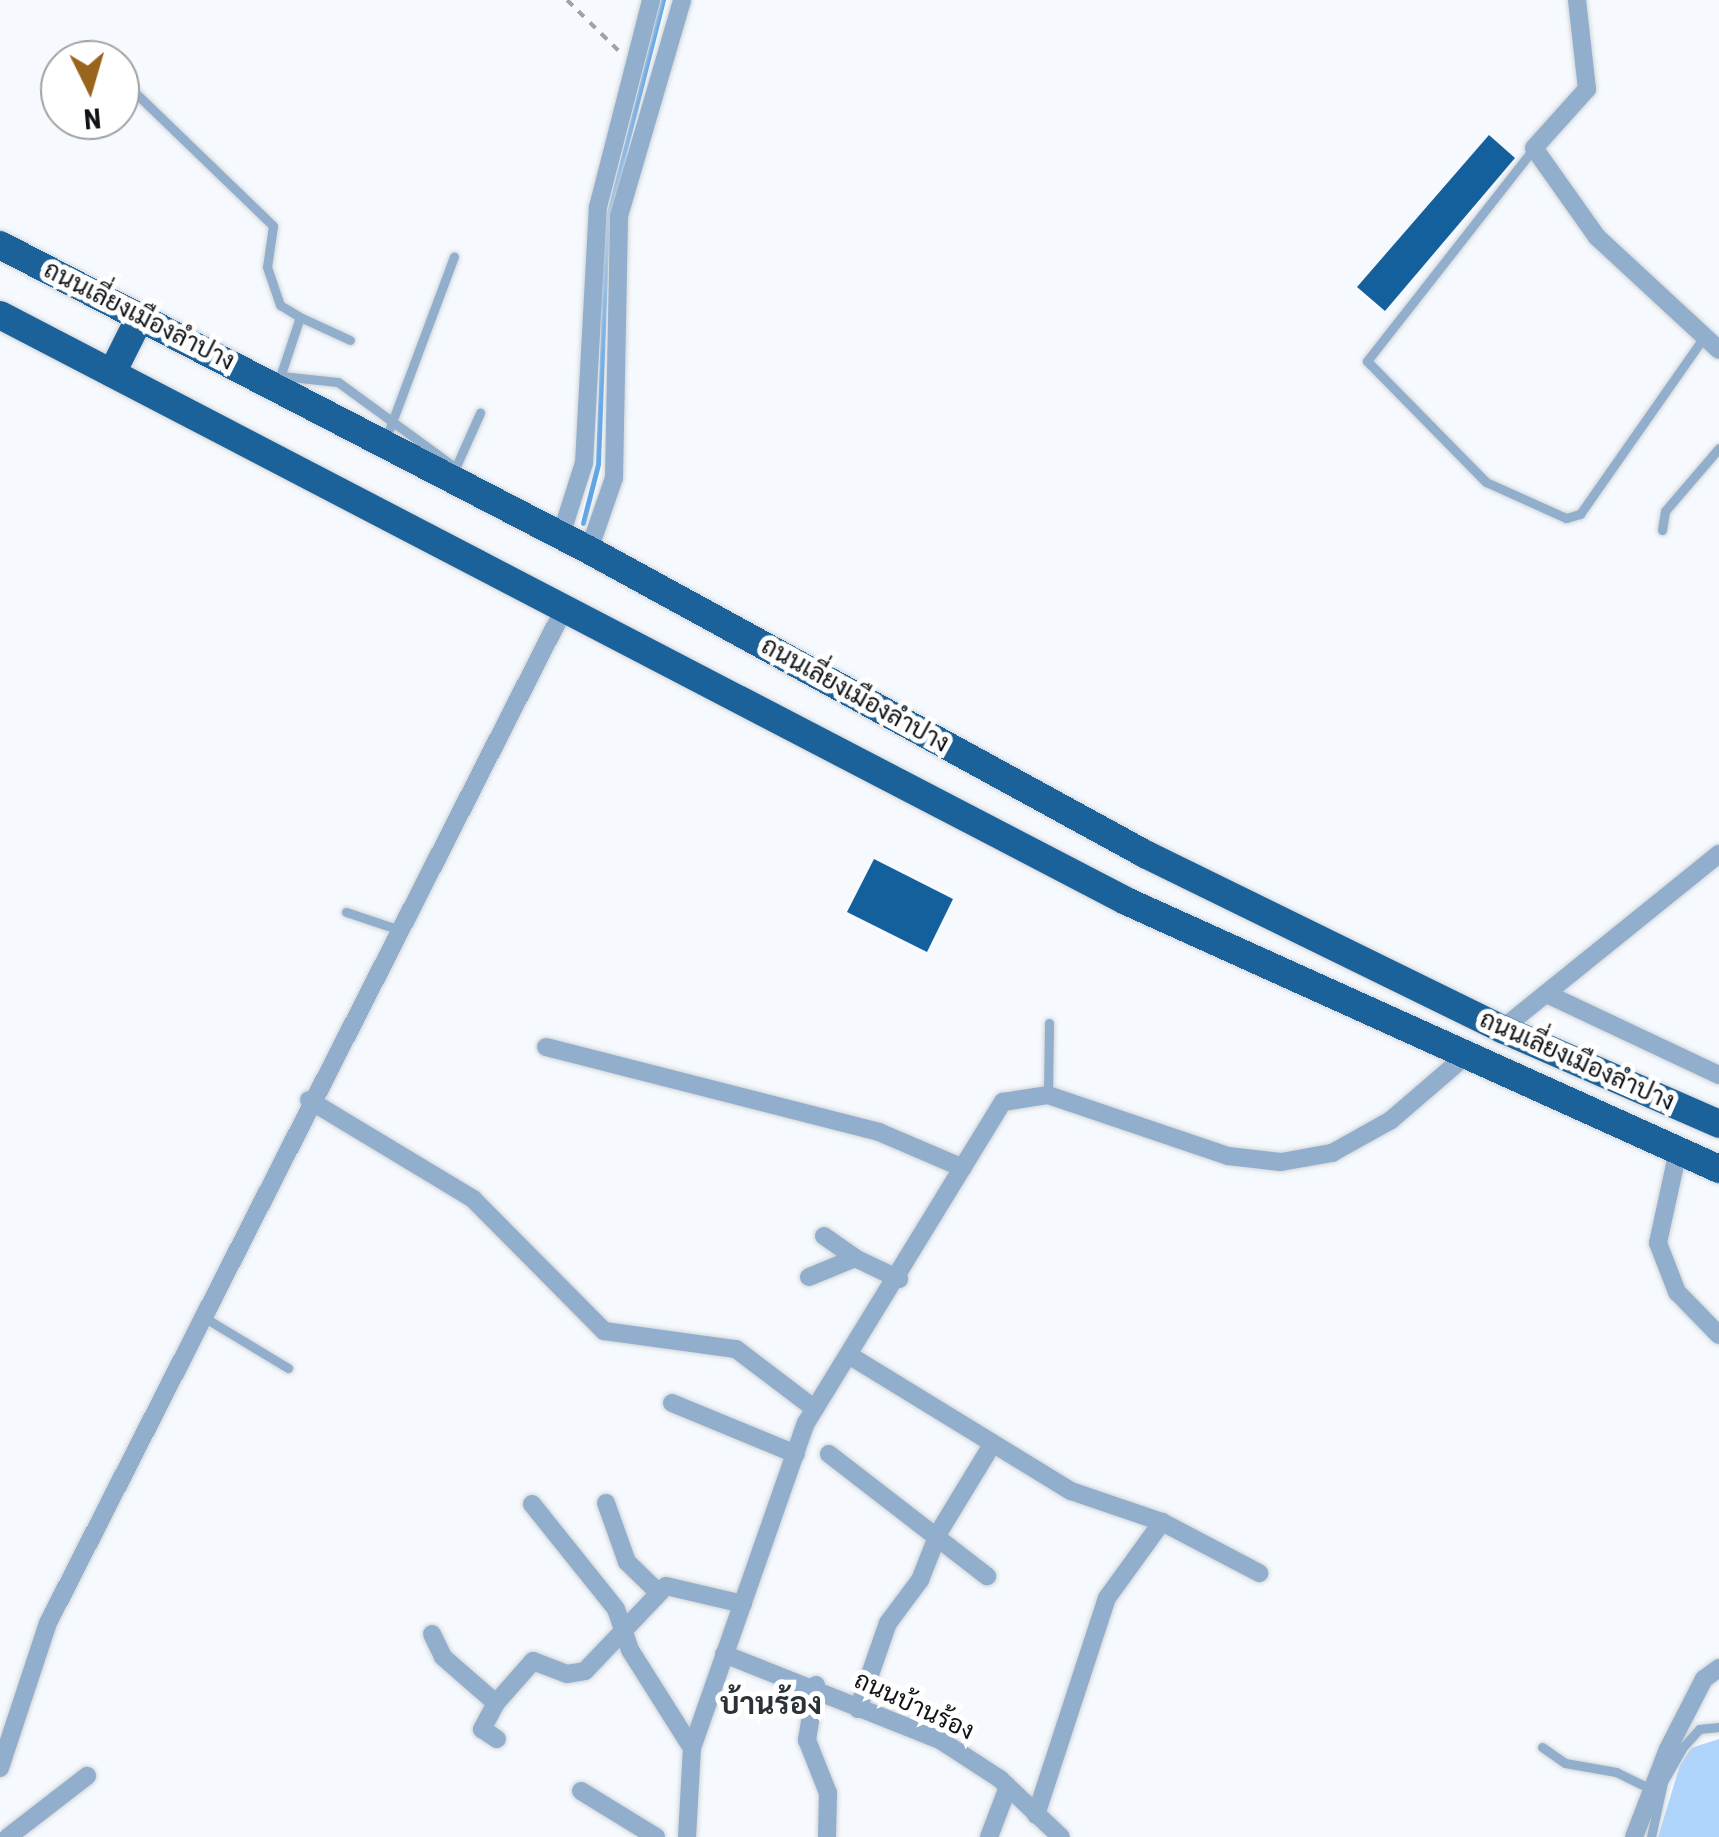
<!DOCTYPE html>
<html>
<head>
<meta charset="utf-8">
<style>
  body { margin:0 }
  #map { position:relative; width:1719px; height:1837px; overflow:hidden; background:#f6fafe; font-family:"Roboto Condensed",Sarabun,sans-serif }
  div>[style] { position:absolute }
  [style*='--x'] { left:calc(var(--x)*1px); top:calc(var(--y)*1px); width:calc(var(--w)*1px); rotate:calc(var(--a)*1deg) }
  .green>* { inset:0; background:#aed4fb }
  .stream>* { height:5px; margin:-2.5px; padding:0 2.5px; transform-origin:2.5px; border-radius:2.5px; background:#5fa4e7 }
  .building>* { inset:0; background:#14609d }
  .path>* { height:4px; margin-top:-2px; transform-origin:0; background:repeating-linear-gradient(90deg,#9fa3a7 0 8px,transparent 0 16px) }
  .roads { filter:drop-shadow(0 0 2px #d1d5d9) drop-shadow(0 0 2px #d1d5d9) }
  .service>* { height:9px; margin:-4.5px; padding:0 4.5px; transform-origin:4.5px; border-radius:4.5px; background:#91aecc }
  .minor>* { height:18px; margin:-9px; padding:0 9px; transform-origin:9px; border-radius:9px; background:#91aecc }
  .trunk>* { height:28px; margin:-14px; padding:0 14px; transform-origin:14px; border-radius:14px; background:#1b619a }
  span { translate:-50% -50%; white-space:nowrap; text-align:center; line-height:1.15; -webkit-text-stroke:10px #fff; paint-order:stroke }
  .street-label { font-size:25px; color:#101316 }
  .quarter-label { font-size:30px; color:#2b3239; font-weight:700 }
  .north { position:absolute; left:40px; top:40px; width:100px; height:100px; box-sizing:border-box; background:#fff; border:2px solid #9fa1a2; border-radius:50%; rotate:175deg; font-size:28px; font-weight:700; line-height:40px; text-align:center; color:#101316 }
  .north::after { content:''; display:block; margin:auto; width:35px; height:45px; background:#99641b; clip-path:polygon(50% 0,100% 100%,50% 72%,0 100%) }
</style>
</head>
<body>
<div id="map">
  <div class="green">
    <div style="clip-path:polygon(1719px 1739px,1719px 1837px,1658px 1837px,1680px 1765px,1691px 1748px)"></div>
  </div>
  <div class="stream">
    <div style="--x:583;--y:523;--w:61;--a:-75.7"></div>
    <div style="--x:598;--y:464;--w:243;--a:-87.9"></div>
    <div style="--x:607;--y:221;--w:228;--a:-75.8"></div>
  </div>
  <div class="building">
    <div style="clip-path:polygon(1489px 135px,1515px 158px,1385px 311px,1357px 287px)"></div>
    <div style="clip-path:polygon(874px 859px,953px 899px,927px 952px,847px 912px)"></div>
  </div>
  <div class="path">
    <div style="--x:567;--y:0;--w:77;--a:44.5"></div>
  </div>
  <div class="roads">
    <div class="service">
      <div style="--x:121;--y:79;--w:211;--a:44"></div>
      <div style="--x:273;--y:226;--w:41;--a:98.3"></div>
      <div style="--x:267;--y:267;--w:40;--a:71.1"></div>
      <div style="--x:280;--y:305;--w:23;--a:31"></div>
      <div style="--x:1534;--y:148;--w:271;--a:128.1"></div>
      <div style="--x:1367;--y:361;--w:170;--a:45.5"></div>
      <div style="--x:1486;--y:482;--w:88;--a:24.2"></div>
      <div style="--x:1566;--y:518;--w:15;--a:-16"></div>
      <div style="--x:1580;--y:514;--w:213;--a:-55"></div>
      <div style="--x:281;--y:376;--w:57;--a:6"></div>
      <div style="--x:338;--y:382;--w:142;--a:36.1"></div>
      <div style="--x:279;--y:380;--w:66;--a:-71.6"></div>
      <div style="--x:300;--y:317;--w:55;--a:24.7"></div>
      <div style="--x:385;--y:441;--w:197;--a:-69.5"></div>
      <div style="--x:454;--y:471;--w:64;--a:-65.9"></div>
      <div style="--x:1662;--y:530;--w:19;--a:-81"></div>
      <div style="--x:1665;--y:511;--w:83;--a:-49.4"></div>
      <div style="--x:346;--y:912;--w:54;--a:18.4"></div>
      <div style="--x:1048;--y:1095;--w:72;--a:-89.2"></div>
      <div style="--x:205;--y:1318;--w:97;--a:31.1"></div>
      <div style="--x:1542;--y:1747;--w:28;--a:35"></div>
      <div style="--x:1565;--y:1763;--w:52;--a:10"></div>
      <div style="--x:1616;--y:1772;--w:39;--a:26"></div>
      <div style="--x:1651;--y:1837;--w:56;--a:-77.7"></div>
      <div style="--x:1663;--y:1782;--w:40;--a:-60.3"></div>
      <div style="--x:1683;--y:1747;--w:24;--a:-48"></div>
      <div style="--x:1699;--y:1729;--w:20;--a:-6"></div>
    </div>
    <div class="minor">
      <div style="--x:1577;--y:0;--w:90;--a:83.6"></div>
      <div style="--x:1587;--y:89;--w:79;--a:131.9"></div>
      <div style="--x:1534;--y:148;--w:109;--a:54.7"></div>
      <div style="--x:1597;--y:237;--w:166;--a:42.8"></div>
      <div style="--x:561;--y:535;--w:76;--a:-72.3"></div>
      <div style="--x:584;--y:463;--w:256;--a:-86.9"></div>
      <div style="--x:598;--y:207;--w:214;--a:-75.6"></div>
      <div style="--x:589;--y:550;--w:76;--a:-70.9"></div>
      <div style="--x:614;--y:478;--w:262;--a:-88.9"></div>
      <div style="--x:619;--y:216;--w:225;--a:-73.7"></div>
      <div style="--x:1549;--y:995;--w:188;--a:25.2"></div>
      <div style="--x:1502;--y:1029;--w:279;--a:-38.9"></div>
      <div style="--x:546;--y:1047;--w:344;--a:14.3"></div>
      <div style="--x:879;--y:1132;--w:91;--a:23.2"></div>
      <div style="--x:309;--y:1100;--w:192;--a:31.1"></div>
      <div style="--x:473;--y:1199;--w:186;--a:45.2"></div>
      <div style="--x:604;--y:1331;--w:133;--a:7.8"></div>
      <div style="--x:736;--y:1349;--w:99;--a:37.2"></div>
      <div style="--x:1678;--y:1151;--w:94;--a:102.3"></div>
      <div style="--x:1658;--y:1243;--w:53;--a:68.8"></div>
      <div style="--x:1677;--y:1292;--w:60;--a:45.7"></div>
      <div style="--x:824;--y:1236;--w:38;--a:35"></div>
      <div style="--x:809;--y:1277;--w:50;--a:-22.4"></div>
      <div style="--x:855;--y:1258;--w:49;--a:25.5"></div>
      <div style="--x:852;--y:1357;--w:257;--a:31.5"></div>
      <div style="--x:1071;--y:1491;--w:96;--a:18.8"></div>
      <div style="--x:1162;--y:1522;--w:110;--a:27.7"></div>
      <div style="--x:672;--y:1403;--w:134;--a:22.4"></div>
      <div style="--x:829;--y:1454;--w:200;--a:37.7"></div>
      <div style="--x:606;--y:1503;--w:63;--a:70.4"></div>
      <div style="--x:627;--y:1562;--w:43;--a:44.1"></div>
      <div style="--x:532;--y:1504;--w:134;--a:51.3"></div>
      <div style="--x:616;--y:1609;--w:43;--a:71.1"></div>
      <div style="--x:630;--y:1650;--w:116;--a:57.7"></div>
      <div style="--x:432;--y:1634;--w:25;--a:64"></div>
      <div style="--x:443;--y:1657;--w:70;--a:41"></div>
      <div style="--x:496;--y:1703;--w:56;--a:-48.6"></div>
      <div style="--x:533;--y:1661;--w:36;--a:21"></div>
      <div style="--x:567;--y:1674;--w:18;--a:-9"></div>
      <div style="--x:585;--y:1671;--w:117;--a:-46.4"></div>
      <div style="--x:666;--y:1586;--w:79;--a:13.2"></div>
      <div style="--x:724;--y:1654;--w:232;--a:21.7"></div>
      <div style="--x:940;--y:1740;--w:72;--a:33"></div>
      <div style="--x:1000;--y:1779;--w:84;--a:43.6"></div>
      <div style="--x:816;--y:1685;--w:56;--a:99.3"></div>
      <div style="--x:807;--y:1740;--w:57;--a:68.4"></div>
      <div style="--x:828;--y:1793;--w:44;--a:91.3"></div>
      <div style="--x:496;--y:1703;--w:30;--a:118"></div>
      <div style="--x:482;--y:1729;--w:18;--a:34"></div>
      <div style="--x:858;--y:1709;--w:91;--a:-70.8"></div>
      <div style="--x:888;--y:1623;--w:54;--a:-53.3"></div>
      <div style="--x:920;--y:1580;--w:52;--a:-68.4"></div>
      <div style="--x:939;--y:1532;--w:102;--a:-58.7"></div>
      <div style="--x:0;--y:1768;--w:153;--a:-71.7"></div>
      <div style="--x:48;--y:1623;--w:1140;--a:-63.03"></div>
      <div style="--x:581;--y:1791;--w:88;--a:31.5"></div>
      <div style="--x:1036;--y:1815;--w:228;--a:-71.9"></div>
      <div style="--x:1107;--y:1598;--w:94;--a:-54.1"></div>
      <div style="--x:8;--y:1837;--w:100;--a:-37.7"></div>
      <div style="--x:687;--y:1837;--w:89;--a:-86.8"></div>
      <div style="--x:692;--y:1748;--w:344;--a:-70.7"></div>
      <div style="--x:806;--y:1423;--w:377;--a:-58.5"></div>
      <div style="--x:1003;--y:1102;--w:46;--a:-8.8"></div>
      <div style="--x:1048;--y:1095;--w:190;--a:18.7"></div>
      <div style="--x:1228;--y:1156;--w:53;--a:6.5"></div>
      <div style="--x:1281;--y:1162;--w:52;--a:-10"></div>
      <div style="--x:1332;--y:1153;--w:68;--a:-29.2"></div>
      <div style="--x:1391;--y:1120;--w:94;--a:-40.7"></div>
      <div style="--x:989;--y:1837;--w:53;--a:-69.2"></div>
      <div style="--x:1634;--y:1837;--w:94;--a:-68.9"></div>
      <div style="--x:1668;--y:1749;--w:79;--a:-62.8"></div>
      <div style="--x:1704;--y:1679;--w:19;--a:-36"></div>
    </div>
    <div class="trunk">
      <div style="--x:0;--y:245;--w:663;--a:27.38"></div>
      <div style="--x:589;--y:550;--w:634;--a:28.67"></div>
      <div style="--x:1145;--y:854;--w:398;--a:26.1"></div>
      <div style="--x:1502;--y:1029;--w:237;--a:23.6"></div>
      <div style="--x:0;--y:315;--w:1269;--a:27.49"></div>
      <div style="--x:1126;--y:901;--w:651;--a:24.32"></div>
      <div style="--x:112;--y:373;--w:63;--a:-63.4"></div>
    </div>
  </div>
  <div class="street-label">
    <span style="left:139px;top:316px;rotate:27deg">ถนนเลี่ยงเมืองลำปาง</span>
    <span style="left:855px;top:695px;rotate:29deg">ถนนเลี่ยงเมืองลำปาง</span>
    <span style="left:1577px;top:1061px;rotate:24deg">ถนนเลี่ยงเมืองลำปาง</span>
    <span style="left:914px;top:1706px;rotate:25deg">ถนนบ้านร้อง</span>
  </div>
  <div class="quarter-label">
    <span style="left:771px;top:1704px">บ้านร้อง</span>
  </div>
  <div class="north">N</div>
</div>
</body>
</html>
